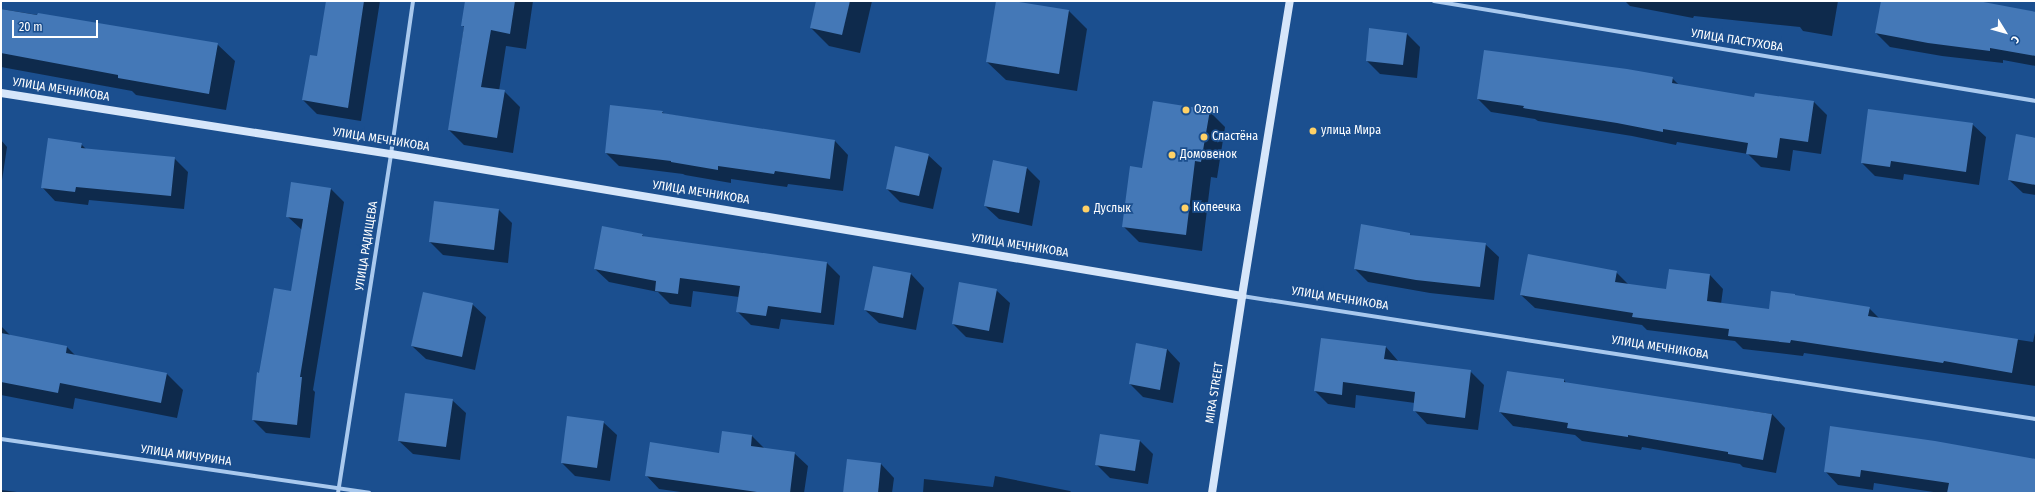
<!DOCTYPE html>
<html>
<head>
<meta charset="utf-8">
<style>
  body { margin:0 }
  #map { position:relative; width:2037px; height:494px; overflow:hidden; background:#1b4f8f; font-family:"Fira Sans Condensed",sans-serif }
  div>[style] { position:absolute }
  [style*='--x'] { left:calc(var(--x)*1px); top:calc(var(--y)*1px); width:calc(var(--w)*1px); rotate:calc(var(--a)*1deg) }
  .shadow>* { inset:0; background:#0007 }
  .building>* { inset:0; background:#4478b7 }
  .street>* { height:4px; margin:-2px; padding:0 2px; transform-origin:2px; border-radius:2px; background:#a9c9ee }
  .secondary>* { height:8px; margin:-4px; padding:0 4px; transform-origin:4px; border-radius:4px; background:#d6e6fa }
  .dots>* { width:11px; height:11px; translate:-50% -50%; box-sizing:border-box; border:2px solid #1b4f8f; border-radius:50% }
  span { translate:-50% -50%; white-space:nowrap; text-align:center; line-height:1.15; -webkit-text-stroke:3.5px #1b4f8f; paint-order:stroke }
  .street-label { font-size:12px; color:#fff }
  .poi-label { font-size:12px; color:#fff }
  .left { translate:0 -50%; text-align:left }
  .frame { position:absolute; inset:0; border:2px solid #fff; pointer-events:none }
  .north { position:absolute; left:1985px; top:12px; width:40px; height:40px; -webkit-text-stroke:3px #1b4f8f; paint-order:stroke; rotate:127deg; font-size:11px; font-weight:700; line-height:16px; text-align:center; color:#fff }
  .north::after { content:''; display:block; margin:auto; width:14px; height:18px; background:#fff; clip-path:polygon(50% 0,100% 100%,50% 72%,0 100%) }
  .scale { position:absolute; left:12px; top:20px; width:86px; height:18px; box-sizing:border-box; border:2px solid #fff; border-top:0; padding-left:5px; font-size:12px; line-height:14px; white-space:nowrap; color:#fff; -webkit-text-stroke:3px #1b4f8f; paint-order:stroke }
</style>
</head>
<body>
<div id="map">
  <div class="shadow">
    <div style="clip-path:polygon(327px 1px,380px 1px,361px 121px,317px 114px,303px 100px,318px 57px)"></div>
    <div style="clip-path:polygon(466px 1px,533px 1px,526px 49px,506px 46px,499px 91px,504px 91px,520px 107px,513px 153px,464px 145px,449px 130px,464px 27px,462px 25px)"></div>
    <div style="clip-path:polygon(817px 1px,872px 1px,860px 53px,829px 46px,811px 28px)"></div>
    <div style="clip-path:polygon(997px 1px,1069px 11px,1087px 29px,1077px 91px,1006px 80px,987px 62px)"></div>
    <div style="clip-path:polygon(1625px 1px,1838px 1px,1832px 36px,1803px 31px,1800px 27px,1694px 16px,1693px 18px,1630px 6px)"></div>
    <div style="clip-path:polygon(1882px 1px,1970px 1px,2036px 13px,2036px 66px,2003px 60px,2003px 63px,1942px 56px,1890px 47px,1876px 33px)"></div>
    <div style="clip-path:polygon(1px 9px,217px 44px,235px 61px,226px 110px,136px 95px,132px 91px,1px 67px)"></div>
    <div style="clip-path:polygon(1407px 34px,1420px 47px,1417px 78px,1380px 74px,1367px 61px)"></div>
    <div style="clip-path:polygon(1672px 78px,1680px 86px,1755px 98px,1756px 94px,1814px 102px,1827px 115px,1821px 154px,1793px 150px,1790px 171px,1761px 167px,1748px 154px,1677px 142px,1676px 145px,1632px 136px,1538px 121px,1535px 119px,1491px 112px,1478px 99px)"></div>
    <div style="clip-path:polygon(611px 106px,662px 112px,665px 114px,835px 141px,848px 155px,843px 191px,788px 184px,787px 187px,731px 179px,731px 183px,685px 175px,683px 174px,619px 166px,606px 153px)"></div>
    <div style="clip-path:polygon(1209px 111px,1225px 127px,1217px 178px,1211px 177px,1202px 251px,1139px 242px,1123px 226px,1143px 169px)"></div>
    <div style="clip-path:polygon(1972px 124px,1986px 137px,1979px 185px,1904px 174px,1903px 180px,1875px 176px,1862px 163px)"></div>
    <div style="clip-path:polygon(2036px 139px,2036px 195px,2023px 193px,2009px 180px)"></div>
    <div style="clip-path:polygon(1px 140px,7px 147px,1px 187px)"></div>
    <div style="clip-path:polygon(81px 144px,87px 150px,174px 158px,188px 172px,184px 209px,89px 200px,88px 205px,55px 201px,42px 187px)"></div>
    <div style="clip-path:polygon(928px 155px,942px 168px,933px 209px,900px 202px,887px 189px)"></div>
    <div style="clip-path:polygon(1027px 168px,1040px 181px,1032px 226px,999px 219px,985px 206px)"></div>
    <div style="clip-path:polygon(331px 189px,344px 202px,313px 390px,315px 392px,310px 438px,266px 433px,253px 420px,260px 374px,292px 292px,302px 230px,287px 216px)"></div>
    <div style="clip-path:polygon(499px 210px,512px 223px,508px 263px,443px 255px,430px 242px)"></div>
    <div style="clip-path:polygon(1409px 234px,1412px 236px,1485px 244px,1499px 257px,1494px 300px,1430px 293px,1368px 282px,1355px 269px)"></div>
    <div style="clip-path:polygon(642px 235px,644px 237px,827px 263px,840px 276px,834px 325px,781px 319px,779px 329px,751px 325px,737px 311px,739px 297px,693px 291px,691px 307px,670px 304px,658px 292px,609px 282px,595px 269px)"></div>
    <div style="clip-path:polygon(1616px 272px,1629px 285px,1667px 290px,1710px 275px,1723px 289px,1721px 304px,1770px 310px,1869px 308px,1880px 319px,2033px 342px,2036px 328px,2036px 386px,1804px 353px,1803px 356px,1743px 349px,1735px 341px,1647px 330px,1642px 325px,1535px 308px,1521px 295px)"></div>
    <div style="clip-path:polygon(911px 274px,924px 288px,916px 330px,879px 323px,865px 310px)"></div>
    <div style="clip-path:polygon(996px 290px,1010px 303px,1003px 343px,966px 337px,953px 324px)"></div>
    <div style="clip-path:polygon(472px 304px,486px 317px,475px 370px,426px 359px,412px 346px)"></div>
    <div style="clip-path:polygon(1px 326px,12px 337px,67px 347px,76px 356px,167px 374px,183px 390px,177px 418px,75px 398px,73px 409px,1px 395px)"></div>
    <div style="clip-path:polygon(1137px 344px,1167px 349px,1180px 363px,1173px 403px,1143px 397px,1130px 384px)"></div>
    <div style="clip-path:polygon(1386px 347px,1399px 362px,1470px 371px,1484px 385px,1478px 430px,1427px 424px,1414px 410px,1415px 403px,1356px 395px,1355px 408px,1328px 404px,1315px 391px)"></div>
    <div style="clip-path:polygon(1564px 380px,1567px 384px,1772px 414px,1785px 428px,1776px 473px,1743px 467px,1740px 464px,1642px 447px,1641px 450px,1582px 441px,1575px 435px,1513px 426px,1500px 412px)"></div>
    <div style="clip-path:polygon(452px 400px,466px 413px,460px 460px,413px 454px,399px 441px)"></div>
    <div style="clip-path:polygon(603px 422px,617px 435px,610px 481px,575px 476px,562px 463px)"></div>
    <div style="clip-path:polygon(752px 436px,765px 449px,794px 453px,808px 466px,804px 493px,688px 493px,659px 489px,646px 475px,720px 454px)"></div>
    <div style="clip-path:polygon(1140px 441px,1153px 454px,1148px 484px,1110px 478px,1096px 464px)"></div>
    <div style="clip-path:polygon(2036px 454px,2036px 493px,1940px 493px,1874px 483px,1873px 490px,1838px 485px,1825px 471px,2035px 460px)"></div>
    <div style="clip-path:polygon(881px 464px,894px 478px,892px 493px,844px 493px)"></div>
    <div style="clip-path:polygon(995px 476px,1070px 491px,1072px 493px,923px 493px,924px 479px,993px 487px)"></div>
    <div style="clip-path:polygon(1px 490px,17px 492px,17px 493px,1px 493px)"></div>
  </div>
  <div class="building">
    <div style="clip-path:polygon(326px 1px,364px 1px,348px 108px,302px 100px,310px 55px,317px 56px)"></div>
    <div style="clip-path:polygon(465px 1px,515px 1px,510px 34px,491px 30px,481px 87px,505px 90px,497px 138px,448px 130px,464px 26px,461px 26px)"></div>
    <div style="clip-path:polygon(816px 1px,850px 1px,842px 35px,810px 28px)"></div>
    <div style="clip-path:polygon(996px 1px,1013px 1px,1069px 10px,1059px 74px,986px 62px)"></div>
    <div style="clip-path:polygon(1881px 1px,1978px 1px,2036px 12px,2036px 56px,1990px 48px,1990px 51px,1928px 43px,1875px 33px)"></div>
    <div style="clip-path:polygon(1px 9px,37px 15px,38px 13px,218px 43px,209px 94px,118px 78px,118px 75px,1px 53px)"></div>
    <div style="clip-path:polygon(1369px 28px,1407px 33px,1403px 65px,1366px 61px)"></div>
    <div style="clip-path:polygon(1484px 50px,1627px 69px,1673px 77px,1672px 83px,1754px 97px,1755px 93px,1814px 101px,1808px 142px,1780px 138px,1777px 158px,1746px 154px,1748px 143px,1663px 129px,1663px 132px,1617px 123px,1523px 108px,1524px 106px,1477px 99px)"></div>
    <div style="clip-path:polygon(1153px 101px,1210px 110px,1201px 162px,1195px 161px,1186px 235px,1122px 227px,1130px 166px,1142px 168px)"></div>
    <div style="clip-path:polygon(610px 105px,663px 111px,662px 113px,835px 140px,830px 179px,775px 171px,774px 174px,718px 166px,718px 170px,671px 162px,671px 161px,605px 153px)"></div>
    <div style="clip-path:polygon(1868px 109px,1973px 123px,1966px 172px,1891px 161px,1890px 167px,1861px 163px)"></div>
    <div style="clip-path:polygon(2016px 134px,2036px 138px,2036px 185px,2008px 180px)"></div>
    <div style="clip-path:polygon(48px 138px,82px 143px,81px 148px,175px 157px,171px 196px,76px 187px,75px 192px,41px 188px)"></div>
    <div style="clip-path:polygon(895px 146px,929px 154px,919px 196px,886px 189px)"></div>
    <div style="clip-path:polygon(993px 160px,1027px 167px,1019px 213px,984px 206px)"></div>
    <div style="clip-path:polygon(291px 182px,331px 188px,300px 377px,302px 377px,297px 425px,252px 420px,257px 372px,259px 373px,274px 288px,291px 291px,303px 219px,286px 217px)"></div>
    <div style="clip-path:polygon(434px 201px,499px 209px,494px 250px,429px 242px)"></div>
    <div style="clip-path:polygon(1361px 224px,1410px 233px,1410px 235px,1486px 243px,1480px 287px,1416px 280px,1354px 269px)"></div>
    <div style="clip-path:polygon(602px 226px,643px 234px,642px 236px,827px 262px,821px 313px,768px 306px,766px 316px,736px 312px,740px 286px,680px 278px,678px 294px,655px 291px,656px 281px,594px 269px)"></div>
    <div style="clip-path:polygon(1528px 254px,1617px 271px,1615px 282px,1666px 289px,1669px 269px,1710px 274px,1707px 301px,1769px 309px,1771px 291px,1795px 294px,1795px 295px,1870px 307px,1868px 316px,2018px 339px,2012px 373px,1944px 361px,1943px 363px,1791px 340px,1790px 343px,1728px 336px,1729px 329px,1632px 317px,1633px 313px,1520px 295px)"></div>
    <div style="clip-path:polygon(873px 266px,911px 273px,903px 318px,864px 310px)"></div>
    <div style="clip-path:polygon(959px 282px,997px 289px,989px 331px,952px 324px)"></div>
    <div style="clip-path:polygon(423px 292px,473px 303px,462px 357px,411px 346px)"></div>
    <div style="clip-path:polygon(1px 333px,67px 346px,66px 353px,167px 373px,161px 403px,60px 383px,58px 393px,1px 382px)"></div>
    <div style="clip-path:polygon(1321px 338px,1386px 346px,1384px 359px,1471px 370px,1465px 418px,1413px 411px,1415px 392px,1343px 382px,1342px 395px,1314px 391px)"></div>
    <div style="clip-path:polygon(1136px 343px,1167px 349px,1160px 390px,1129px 384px)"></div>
    <div style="clip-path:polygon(1507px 371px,1564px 379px,1564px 382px,1772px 414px,1763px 460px,1728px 454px,1728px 452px,1628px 435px,1628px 437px,1567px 428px,1568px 423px,1499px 412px)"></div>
    <div style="clip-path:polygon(405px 393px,453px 399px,446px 447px,398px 441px)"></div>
    <div style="clip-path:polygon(567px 416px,604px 421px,597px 468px,561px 463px)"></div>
    <div style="clip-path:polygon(1830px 426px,1935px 441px,2036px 459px,2036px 493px,1947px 493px,1949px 483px,1861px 470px,1860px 477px,1824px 472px)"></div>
    <div style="clip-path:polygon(722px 431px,752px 435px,751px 446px,795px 452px,790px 493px,764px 493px,645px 476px,650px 442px,719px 453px)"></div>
    <div style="clip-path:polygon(1100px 434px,1140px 440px,1135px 471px,1095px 465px)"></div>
    <div style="clip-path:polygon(847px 459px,881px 463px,878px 493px,843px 493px)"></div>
  </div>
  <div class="street">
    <div style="--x:1434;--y:1;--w:610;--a:9.43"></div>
    <div style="--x:1242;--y:296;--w:803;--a:8.81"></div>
    <div style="--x:1;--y:439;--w:372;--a:8.3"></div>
    <div style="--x:338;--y:493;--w:343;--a:-81.1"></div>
    <div style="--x:391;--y:154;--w:155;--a:-81.8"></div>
  </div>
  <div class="secondary">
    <div style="--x:1;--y:93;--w:395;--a:8.9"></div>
    <div style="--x:391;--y:154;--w:863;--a:9.47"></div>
    <div style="--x:1212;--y:493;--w:199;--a:-81.3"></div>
    <div style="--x:1242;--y:296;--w:299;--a:-80.8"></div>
  </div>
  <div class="dots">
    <div style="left:1186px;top:110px;background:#ffd166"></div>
    <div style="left:1313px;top:131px;background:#ffd166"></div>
    <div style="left:1204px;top:137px;background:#ffd166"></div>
    <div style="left:1172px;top:155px;background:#ffd166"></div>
    <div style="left:1185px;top:208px;background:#ffd166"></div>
    <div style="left:1086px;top:209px;background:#ffd166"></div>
  </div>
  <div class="street-label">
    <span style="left:1737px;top:41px;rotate:9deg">УЛИЦА ПАСТУХОВА</span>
    <span style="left:61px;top:90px;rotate:9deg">УЛИЦА МЕЧНИКОВА</span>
    <span style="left:381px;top:140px;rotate:9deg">УЛИЦА МЕЧНИКОВА</span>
    <span style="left:701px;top:193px;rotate:9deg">УЛИЦА МЕЧНИКОВА</span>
    <span style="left:367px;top:246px;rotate:-81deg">УЛИЦА РАДИЩЕВА</span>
    <span style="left:1020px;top:246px;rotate:9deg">УЛИЦА МЕЧНИКОВА</span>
    <span style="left:1340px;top:299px;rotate:9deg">УЛИЦА МЕЧНИКОВА</span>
    <span style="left:1660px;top:348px;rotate:9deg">УЛИЦА МЕЧНИКОВА</span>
    <span style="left:1215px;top:393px;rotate:-81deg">MIRA STREET</span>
    <span style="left:186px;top:456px;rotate:8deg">УЛИЦА МИЧУРИНА</span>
  </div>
  <div class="poi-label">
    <span class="left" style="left:1194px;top:110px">Ozon</span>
    <span class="left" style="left:1321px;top:131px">улица Мира</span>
    <span class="left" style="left:1212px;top:137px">Сластёна</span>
    <span class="left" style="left:1180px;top:155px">Домовенок</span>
    <span class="left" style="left:1193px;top:208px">Копеечка</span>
    <span class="left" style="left:1094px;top:209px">Дуслык</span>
  </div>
  <div class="frame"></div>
  <div class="north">С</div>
  <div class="scale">20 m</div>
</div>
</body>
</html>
